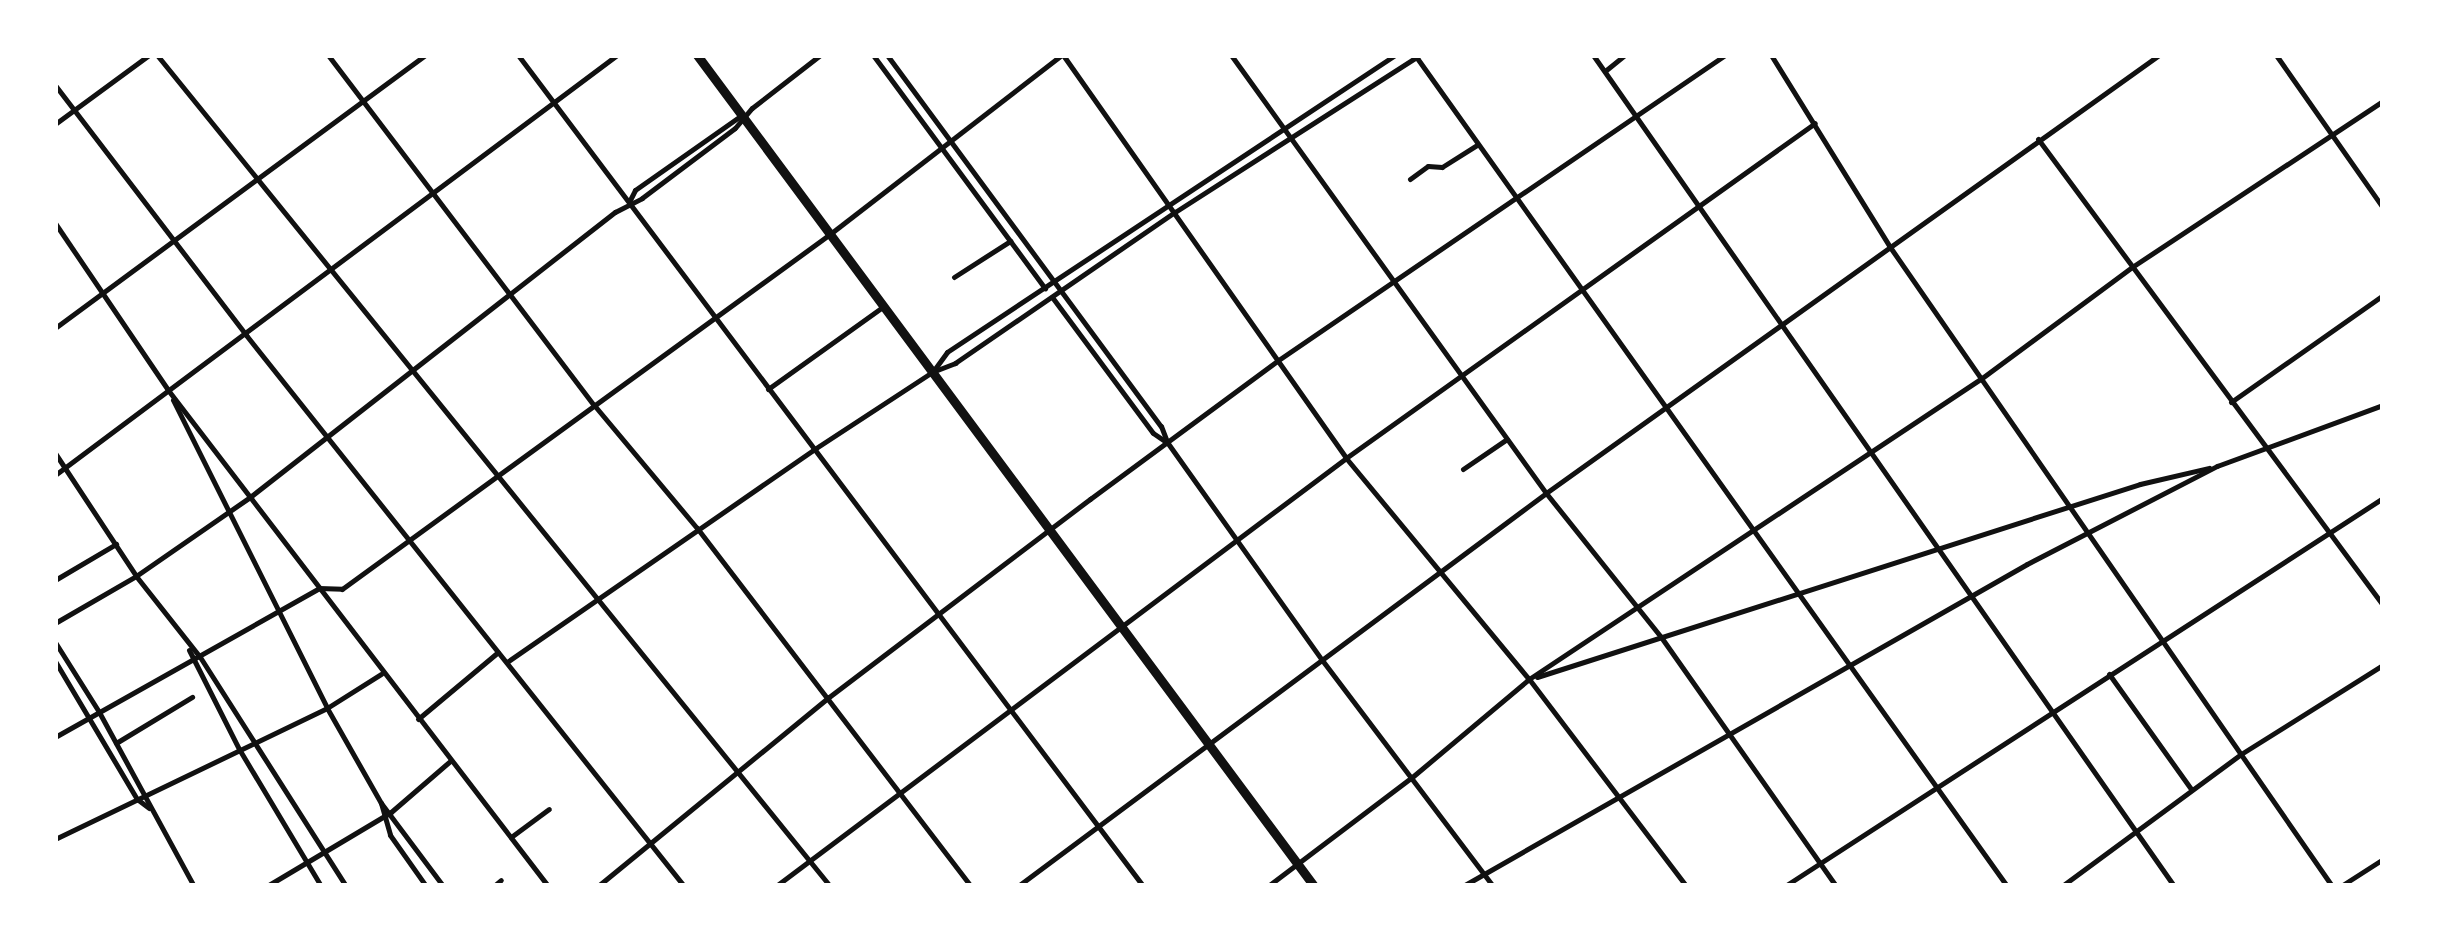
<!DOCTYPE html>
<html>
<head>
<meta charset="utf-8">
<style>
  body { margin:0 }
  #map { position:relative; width:2438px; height:941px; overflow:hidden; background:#fff; font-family:"Fira Sans Condensed",sans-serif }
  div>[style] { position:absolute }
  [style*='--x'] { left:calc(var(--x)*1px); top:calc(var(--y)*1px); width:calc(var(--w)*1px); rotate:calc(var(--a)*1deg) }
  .minor>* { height:5px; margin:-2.5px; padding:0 2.5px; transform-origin:2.5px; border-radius:2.5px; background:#111 }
  .trunk>* { height:9px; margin:-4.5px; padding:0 4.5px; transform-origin:4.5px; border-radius:4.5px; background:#111 }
  span { translate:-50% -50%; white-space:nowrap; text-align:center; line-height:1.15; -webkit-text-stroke:10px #fff; paint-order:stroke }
  .frame { position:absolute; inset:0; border:58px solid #fff; pointer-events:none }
</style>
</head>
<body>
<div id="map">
  <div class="minor">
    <div style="--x:157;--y:55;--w:1069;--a:51"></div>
    <div style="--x:328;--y:55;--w:440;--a:52.8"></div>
    <div style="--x:594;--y:405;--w:160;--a:50.1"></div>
    <div style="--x:697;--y:528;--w:451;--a:52.6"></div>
    <div style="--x:518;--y:55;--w:1040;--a:53.05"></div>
    <div style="--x:873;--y:55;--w:290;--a:53.6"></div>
    <div style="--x:887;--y:55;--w:461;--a:53.6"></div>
    <div style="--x:1161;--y:426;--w:17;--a:69"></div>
    <div style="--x:1167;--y:442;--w:267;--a:54.6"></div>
    <div style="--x:1322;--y:660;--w:283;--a:52.9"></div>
    <div style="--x:1063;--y:55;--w:492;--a:54.9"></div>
    <div style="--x:1346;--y:458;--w:287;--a:50.4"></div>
    <div style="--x:1529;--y:679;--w:260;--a:52.8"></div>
    <div style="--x:1231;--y:55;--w:540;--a:54.28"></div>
    <div style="--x:1546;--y:493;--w:184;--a:51.4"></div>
    <div style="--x:1661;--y:637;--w:304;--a:54.9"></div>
    <div style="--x:1593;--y:55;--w:1014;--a:55.04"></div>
    <div style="--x:1771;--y:55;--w:226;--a:58.2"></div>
    <div style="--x:1890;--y:247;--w:777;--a:55.33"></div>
    <div style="--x:2276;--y:55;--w:187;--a:55"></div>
    <div style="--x:1417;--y:58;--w:1017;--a:54.53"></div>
    <div style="--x:1605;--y:71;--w:26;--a:-39"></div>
    <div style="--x:55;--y:85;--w:315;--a:52.6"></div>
    <div style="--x:246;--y:335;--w:704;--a:51.52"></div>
    <div style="--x:55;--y:124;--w:117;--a:-36.3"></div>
    <div style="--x:2038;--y:139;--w:580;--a:53.49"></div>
    <div style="--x:1410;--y:179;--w:22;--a:-36"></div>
    <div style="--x:1428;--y:166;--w:14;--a:4"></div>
    <div style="--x:1442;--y:167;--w:41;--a:-32.2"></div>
    <div style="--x:630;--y:200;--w:11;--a:-63"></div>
    <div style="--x:635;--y:190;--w:127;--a:-35.1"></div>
    <div style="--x:55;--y:223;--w:202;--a:55.9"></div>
    <div style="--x:168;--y:390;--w:625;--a:52.54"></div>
    <div style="--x:954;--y:277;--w:67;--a:-32.7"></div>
    <div style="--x:1052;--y:297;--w:169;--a:53.4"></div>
    <div style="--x:1153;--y:433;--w:14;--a:34"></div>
    <div style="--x:55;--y:328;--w:460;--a:-36.4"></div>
    <div style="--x:934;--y:370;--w:22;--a:-54"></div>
    <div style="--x:947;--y:352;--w:538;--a:-33.54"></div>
    <div style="--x:768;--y:389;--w:143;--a:-35.6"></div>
    <div style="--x:173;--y:400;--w:344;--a:63.4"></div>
    <div style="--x:327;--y:708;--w:109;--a:60.4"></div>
    <div style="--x:381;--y:803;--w:104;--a:53.2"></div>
    <div style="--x:2231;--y:402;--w:186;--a:-35.1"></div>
    <div style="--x:55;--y:453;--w:147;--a:56.6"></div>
    <div style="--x:136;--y:576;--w:103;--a:51.7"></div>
    <div style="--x:200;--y:657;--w:272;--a:57.5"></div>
    <div style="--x:1463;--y:469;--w:53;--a:-34.3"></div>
    <div style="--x:55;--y:475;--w:702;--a:-36.77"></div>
    <div style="--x:55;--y:580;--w:71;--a:-30.5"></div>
    <div style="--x:55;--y:623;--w:94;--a:-30.1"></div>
    <div style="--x:136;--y:576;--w:139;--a:-34.7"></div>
    <div style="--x:250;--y:497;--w:463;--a:-38"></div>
    <div style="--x:615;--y:212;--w:30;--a:-27"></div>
    <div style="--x:642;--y:198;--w:116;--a:-37"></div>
    <div style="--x:735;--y:128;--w:26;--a:-50"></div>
    <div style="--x:752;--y:108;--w:86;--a:-37.9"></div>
    <div style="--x:55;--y:642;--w:83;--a:57.8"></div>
    <div style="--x:99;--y:712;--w:198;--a:61.4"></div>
    <div style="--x:189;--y:650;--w:111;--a:63.2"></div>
    <div style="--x:239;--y:749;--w:160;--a:59.1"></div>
    <div style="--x:55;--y:661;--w:161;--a:59.3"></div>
    <div style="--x:137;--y:799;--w:15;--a:37"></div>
    <div style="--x:507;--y:662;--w:372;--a:-34.7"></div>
    <div style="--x:813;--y:450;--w:142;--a:-33.2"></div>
    <div style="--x:932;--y:372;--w:25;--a:-21"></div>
    <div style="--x:955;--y:363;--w:267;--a:-34.5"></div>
    <div style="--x:1175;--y:212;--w:291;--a:-32.7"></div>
    <div style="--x:2109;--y:674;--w:141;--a:54.5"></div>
    <div style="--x:1537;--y:677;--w:633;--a:-17.75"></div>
    <div style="--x:2140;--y:484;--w:71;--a:-13.1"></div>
    <div style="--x:418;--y:719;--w:104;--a:-39.9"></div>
    <div style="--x:55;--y:737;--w:303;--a:-29.4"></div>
    <div style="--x:319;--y:588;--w:23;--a:2"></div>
    <div style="--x:342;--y:589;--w:603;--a:-36.03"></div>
    <div style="--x:830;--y:234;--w:293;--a:-37.7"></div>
    <div style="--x:116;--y:743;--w:89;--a:-31.2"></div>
    <div style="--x:381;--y:803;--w:33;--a:74"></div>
    <div style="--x:390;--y:835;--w:62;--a:54.8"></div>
    <div style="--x:511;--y:837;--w:47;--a:-36.4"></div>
    <div style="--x:55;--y:839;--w:302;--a:-25.7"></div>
    <div style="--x:327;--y:708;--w:64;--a:-32.2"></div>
    <div style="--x:267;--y:886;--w:144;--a:-30.8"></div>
    <div style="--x:391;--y:812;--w:78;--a:-40.8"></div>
    <div style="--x:494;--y:886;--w:9;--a:-41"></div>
    <div style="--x:598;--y:886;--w:298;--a:-39.3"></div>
    <div style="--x:829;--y:697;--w:328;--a:-37.2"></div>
    <div style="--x:1090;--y:499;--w:232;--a:-36.4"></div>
    <div style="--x:1277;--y:361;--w:543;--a:-34.33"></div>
    <div style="--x:776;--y:886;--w:713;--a:-36.9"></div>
    <div style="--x:1346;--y:458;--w:576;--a:-35.54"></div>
    <div style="--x:1018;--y:886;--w:658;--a:-36.66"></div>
    <div style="--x:1546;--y:493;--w:753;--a:-35.55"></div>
    <div style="--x:1268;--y:886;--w:179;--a:-37.1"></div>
    <div style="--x:1411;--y:778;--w:154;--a:-40"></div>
    <div style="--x:1529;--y:679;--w:544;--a:-33.6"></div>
    <div style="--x:1982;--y:378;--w:187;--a:-36.5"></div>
    <div style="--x:2132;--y:267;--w:301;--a:-33.5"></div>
    <div style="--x:1463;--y:886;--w:649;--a:-29.72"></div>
    <div style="--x:2027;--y:564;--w:214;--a:-27.3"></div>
    <div style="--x:2217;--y:466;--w:177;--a:-20.2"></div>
    <div style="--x:1785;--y:886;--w:713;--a:-32.98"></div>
    <div style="--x:2062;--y:886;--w:222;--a:-36.4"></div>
    <div style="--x:2241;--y:754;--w:168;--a:-32.1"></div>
    <div style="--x:2341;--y:886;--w:50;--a:-32.7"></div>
  </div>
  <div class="trunk">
    <div style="--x:697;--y:55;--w:1035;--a:53.41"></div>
  </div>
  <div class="frame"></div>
</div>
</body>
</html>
